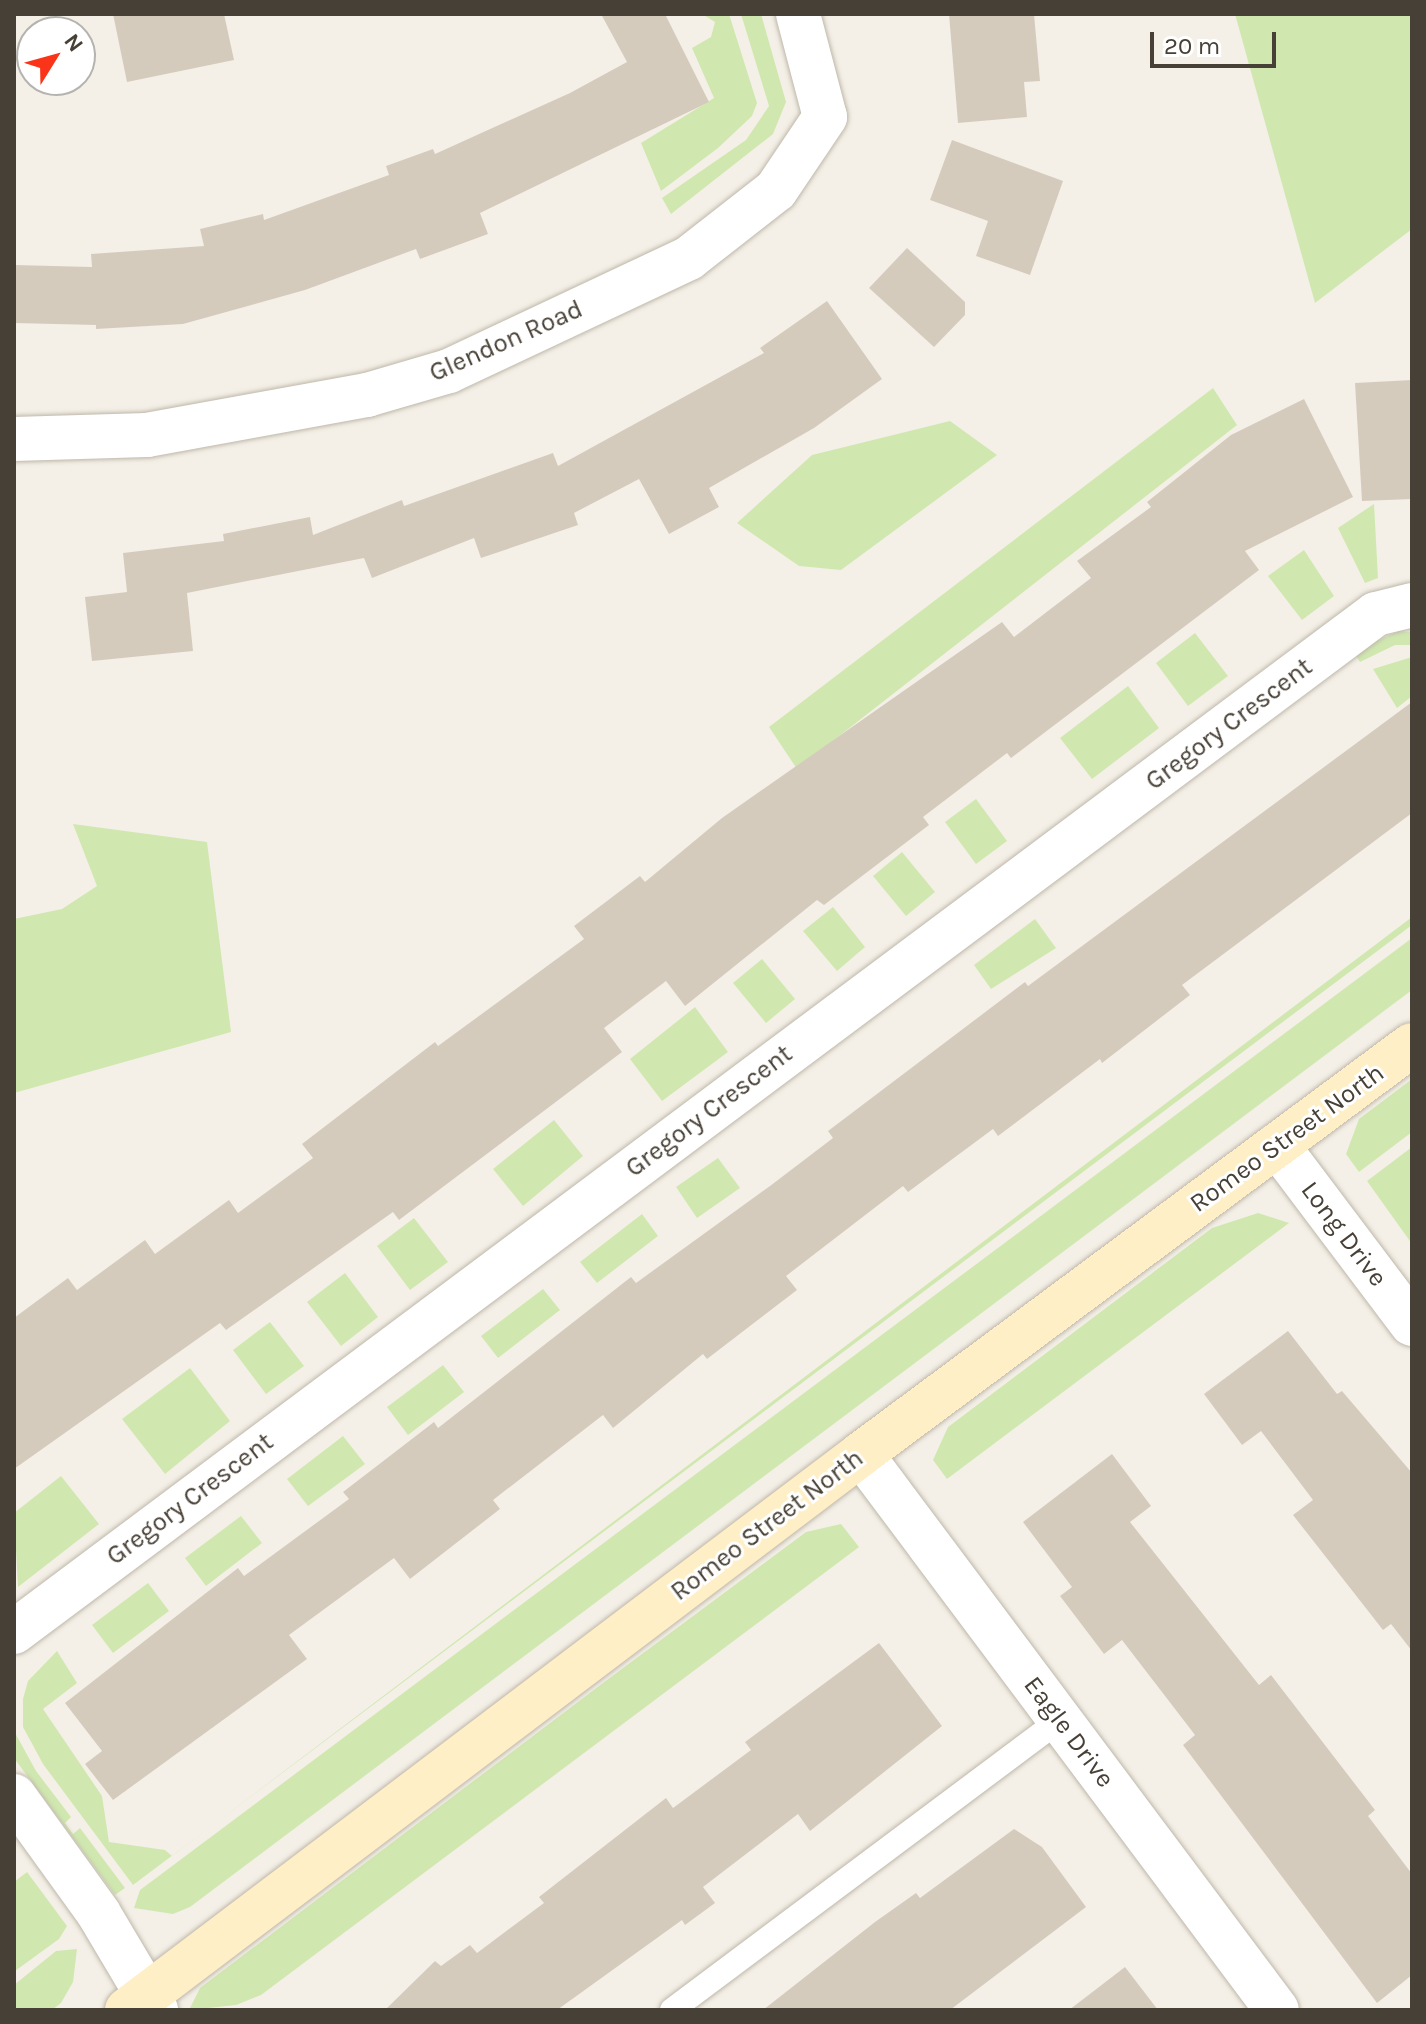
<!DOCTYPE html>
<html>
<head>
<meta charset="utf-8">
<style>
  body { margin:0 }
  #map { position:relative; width:1426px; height:2024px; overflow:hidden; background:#f4f0e7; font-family:Karla,sans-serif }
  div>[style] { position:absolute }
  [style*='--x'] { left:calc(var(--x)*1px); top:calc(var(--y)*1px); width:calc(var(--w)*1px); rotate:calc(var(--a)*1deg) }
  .green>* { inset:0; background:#d0e8b0 }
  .building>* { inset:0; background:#d5cbbd }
  .roads { filter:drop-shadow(0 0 2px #bfb7aa) drop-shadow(0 0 2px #bfb7aa) }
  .service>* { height:24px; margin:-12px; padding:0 12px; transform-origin:12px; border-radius:12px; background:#fff }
  .minor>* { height:44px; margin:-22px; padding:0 22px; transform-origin:22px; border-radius:22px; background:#fff }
  .secondary>* { height:44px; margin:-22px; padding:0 22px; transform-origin:22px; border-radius:22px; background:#feefc6 }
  span { translate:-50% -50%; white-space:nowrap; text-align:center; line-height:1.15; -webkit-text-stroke:6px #fff; paint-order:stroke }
  .street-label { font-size:26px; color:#474036 }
  .frame { position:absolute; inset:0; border:16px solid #474036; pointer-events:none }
  .north { position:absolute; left:16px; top:16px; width:80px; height:80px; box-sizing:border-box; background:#fff; border:2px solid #b5b3af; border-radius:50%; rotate:53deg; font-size:22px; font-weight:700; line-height:32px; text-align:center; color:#474036 }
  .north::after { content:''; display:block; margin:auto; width:28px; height:36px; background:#fa3418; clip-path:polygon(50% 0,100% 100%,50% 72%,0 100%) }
  .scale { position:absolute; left:1150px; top:32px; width:126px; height:36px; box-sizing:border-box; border:4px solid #474036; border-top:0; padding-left:10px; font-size:24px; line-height:28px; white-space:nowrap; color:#474036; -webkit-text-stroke:6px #fff; paint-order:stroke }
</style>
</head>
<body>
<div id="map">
  <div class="green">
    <div style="clip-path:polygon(702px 14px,729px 14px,757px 103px,752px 116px,718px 148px,661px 191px,641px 143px,714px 98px,692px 48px,711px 37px,715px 22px)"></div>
    <div style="clip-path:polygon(741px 14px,761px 14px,786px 102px,773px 134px,671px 214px,662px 198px,746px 140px,769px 106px)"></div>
    <div style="clip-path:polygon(1235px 14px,1412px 14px,1412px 229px,1315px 303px)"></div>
    <div style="clip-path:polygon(1213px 388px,1237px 425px,797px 769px,769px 727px)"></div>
    <div style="clip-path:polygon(950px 421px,997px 455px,841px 570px,799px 566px,737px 523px,812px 455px)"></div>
    <div style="clip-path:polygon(1374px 504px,1378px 578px,1365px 583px,1338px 528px)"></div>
    <div style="clip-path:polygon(1304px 550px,1334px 596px,1302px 620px,1268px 576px)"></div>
    <div style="clip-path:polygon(1399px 631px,1412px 632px,1412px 645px,1395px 645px,1360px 662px,1353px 651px)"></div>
    <div style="clip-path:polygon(1195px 633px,1228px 676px,1188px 706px,1156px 663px)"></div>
    <div style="clip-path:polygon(1412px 657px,1412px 696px,1397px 708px,1373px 669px)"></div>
    <div style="clip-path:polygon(1128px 686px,1159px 728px,1092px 779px,1060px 738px)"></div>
    <div style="clip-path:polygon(976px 799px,1007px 841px,976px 864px,945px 822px)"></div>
    <div style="clip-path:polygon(73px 824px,207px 842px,231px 1032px,14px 1093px,14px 919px,62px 909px,97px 886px)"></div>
    <div style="clip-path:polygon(902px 852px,935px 892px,906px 916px,873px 876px)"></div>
    <div style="clip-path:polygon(833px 907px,865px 947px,837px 971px,803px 931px)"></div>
    <div style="clip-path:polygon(1412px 917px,1412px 925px,133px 1885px,43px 1764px,23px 1727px,23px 1699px,28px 1681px,57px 1651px,77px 1683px,43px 1709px,102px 1796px,109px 1842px,165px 1850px,172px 1856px)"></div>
    <div style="clip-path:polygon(1035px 919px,1056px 948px,991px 989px,974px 965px)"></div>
    <div style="clip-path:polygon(1412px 938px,1412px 990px,190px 1907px,173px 1914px,134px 1908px,140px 1890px)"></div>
    <div style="clip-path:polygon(762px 959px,795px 999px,766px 1023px,733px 983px)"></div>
    <div style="clip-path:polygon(695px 1007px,728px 1052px,662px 1101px,630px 1059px)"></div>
    <div style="clip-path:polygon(1412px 1079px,1412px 1132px,1359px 1172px,1346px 1154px,1359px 1119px)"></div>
    <div style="clip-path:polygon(554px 1120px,583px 1156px,523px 1206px,493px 1169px)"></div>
    <div style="clip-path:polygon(1412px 1147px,1412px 1244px,1367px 1181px)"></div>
    <div style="clip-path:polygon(718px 1158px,740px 1188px,697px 1218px,676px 1187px)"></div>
    <div style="clip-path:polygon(1258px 1213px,1289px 1223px,947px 1479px,933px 1460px,948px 1427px,1212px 1228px)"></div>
    <div style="clip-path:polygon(642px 1214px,658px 1236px,597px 1283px,580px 1262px)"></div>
    <div style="clip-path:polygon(414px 1218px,448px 1262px,410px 1290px,377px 1246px)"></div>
    <div style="clip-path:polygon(345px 1273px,378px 1317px,341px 1346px,307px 1302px)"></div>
    <div style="clip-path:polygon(543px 1289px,560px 1310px,498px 1358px,481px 1336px)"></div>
    <div style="clip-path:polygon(270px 1322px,304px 1366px,266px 1394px,233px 1350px)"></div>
    <div style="clip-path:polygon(443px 1365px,464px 1392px,408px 1435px,387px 1407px)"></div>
    <div style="clip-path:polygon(190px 1368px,230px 1421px,165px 1474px,122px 1419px)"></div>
    <div style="clip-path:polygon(343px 1436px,365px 1464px,308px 1506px,287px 1479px)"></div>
    <div style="clip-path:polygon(61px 1476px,99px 1524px,18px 1587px,14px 1513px)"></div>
    <div style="clip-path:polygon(241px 1516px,262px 1543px,206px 1586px,185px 1558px)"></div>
    <div style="clip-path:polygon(841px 1524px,859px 1547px,261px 1995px,236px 2005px,189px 2010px,200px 1988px,603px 1683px,806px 1532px)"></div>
    <div style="clip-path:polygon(148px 1583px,169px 1611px,113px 1653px,92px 1625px)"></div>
    <div style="clip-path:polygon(14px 1731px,36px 1771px,71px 1817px,65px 1823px,73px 1834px,80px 1828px,125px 1888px,115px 1895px,14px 1758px)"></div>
    <div style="clip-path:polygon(27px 1872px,67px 1926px,59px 1939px,15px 1971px,14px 1882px)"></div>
    <div style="clip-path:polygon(77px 1949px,73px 1982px,61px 2003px,52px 2010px,14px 2010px,14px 1985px,56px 1951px)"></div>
  </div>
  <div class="building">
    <div style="clip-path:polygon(113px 14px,224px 14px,234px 60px,127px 82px)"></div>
    <div style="clip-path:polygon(601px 14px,665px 14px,709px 102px,480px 213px,488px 234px,420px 259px,416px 249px,305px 290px,183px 324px,96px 329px,96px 325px,14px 323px,14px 265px,92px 267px,91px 254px,204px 246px,200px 229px,263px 214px,264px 220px,389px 175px,386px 166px,433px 149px,435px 154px,570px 93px,627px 62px)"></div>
    <div style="clip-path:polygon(949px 14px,1034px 14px,1040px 81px,1024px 82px,1027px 117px,958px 123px)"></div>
    <div style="clip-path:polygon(952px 140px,1063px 181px,1030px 275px,976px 256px,988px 221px,930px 200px)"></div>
    <div style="clip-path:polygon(907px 248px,965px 302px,965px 315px,934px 347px,869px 288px)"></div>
    <div style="clip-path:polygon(827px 301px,882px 379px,814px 428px,709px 488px,719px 507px,669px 534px,639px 479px,574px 513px,578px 525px,481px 558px,474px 538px,372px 578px,364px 558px,187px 593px,193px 651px,92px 661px,85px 597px,127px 592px,123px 553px,224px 541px,223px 534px,310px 517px,313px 535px,402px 500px,404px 506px,553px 453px,558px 466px,764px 353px,760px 348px)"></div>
    <div style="clip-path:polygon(1412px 380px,1412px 499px,1362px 501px,1355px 383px)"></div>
    <div style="clip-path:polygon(1304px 399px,1353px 497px,1245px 551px,1259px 570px,1011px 758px,1007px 753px,923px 817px,929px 825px,824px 905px,817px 900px,685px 1006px,666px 981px,604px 1028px,622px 1052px,399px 1220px,393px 1212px,226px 1330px,220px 1323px,14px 1469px,14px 1318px,68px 1278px,77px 1290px,145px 1240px,155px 1254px,229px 1200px,238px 1213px,313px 1158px,302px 1144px,435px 1042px,438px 1046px,584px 939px,574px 926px,640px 876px,645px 882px,722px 818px,1002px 622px,1014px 637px,1091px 578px,1077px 561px,1151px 507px,1147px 502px,1231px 435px)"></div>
    <div style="clip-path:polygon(1412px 702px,1412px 813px,1182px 985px,1190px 995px,1102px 1063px,1100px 1059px,998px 1136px,993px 1129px,908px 1192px,903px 1186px,786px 1276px,797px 1290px,707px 1359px,703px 1354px,613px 1428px,603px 1415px,493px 1500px,500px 1509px,410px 1579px,394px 1558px,289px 1635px,307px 1659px,113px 1800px,85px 1764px,102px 1751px,65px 1703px,238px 1568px,244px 1576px,349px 1499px,343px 1492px,434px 1422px,438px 1428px,631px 1277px,636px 1283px,770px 1186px,833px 1138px,828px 1131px,1025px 982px,1028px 986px)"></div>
    <div style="clip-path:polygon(1288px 1331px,1337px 1394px,1342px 1391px,1412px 1473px,1412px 1651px,1391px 1624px,1383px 1630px,1293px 1515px,1313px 1500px,1261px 1431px,1242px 1445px,1204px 1394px)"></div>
    <div style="clip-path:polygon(1112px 1454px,1151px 1506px,1130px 1522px,1259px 1685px,1271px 1675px,1375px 1810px,1368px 1816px,1412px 1874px,1412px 1975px,1377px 2003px,1183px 1745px,1195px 1735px,1122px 1640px,1104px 1654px,1060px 1596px,1072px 1587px,1023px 1522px)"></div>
    <div style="clip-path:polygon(879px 1643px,942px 1726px,810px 1831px,798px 1814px,703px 1887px,715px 1903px,685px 1925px,682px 1920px,557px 2010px,385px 2010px,435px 1961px,441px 1966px,470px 1945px,477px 1953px,544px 1903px,539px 1897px,666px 1798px,673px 1808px,751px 1750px,745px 1742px)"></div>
    <div style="clip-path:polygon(1014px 1829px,1042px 1847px,1086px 1907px,950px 2010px,763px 2010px,875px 1922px,916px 1893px,920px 1898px)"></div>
    <div style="clip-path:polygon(1125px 1967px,1158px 2010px,1069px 2010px)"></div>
  </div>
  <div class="roads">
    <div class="service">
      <div style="--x:672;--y:2010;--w:484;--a:-36.8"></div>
    </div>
    <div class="minor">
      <div style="--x:14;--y:439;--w:133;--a:-1.7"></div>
      <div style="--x:147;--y:435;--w:224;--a:-10.3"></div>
      <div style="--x:367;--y:395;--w:85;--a:-16.3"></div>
      <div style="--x:449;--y:371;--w:265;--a:-25.2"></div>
      <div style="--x:689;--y:258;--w:110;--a:-38"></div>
      <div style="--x:776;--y:190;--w:88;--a:-56.1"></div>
      <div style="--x:825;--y:117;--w:106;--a:-104.7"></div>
      <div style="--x:1277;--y:1145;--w:224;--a:53"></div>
      <div style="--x:861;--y:1454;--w:694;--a:53.2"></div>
      <div style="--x:14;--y:1632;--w:1700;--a:-36.78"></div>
      <div style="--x:1376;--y:614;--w:37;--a:-14"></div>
      <div style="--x:14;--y:1796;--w:145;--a:54.2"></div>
      <div style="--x:99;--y:1914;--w:112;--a:59.3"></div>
    </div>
    <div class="secondary">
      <div style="--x:127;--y:2010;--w:921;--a:-37.14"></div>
      <div style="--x:861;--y:1454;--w:686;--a:-36.59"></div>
    </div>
  </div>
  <div class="street-label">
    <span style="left:506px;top:341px;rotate:-24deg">Glendon Road</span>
    <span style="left:1229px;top:724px;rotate:-37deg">Gregory Crescent</span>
    <span style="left:709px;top:1111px;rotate:-37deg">Gregory Crescent</span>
    <span style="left:1287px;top:1138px;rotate:-36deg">Romeo Street North</span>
    <span style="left:1344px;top:1234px;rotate:53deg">Long Drive</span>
    <span style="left:190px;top:1499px;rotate:-37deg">Gregory Crescent</span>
    <span style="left:767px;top:1525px;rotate:-37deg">Romeo Street North</span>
    <span style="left:1069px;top:1732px;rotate:53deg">Eagle Drive</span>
  </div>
  <div class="frame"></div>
  <div class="north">N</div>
  <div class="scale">20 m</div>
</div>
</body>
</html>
